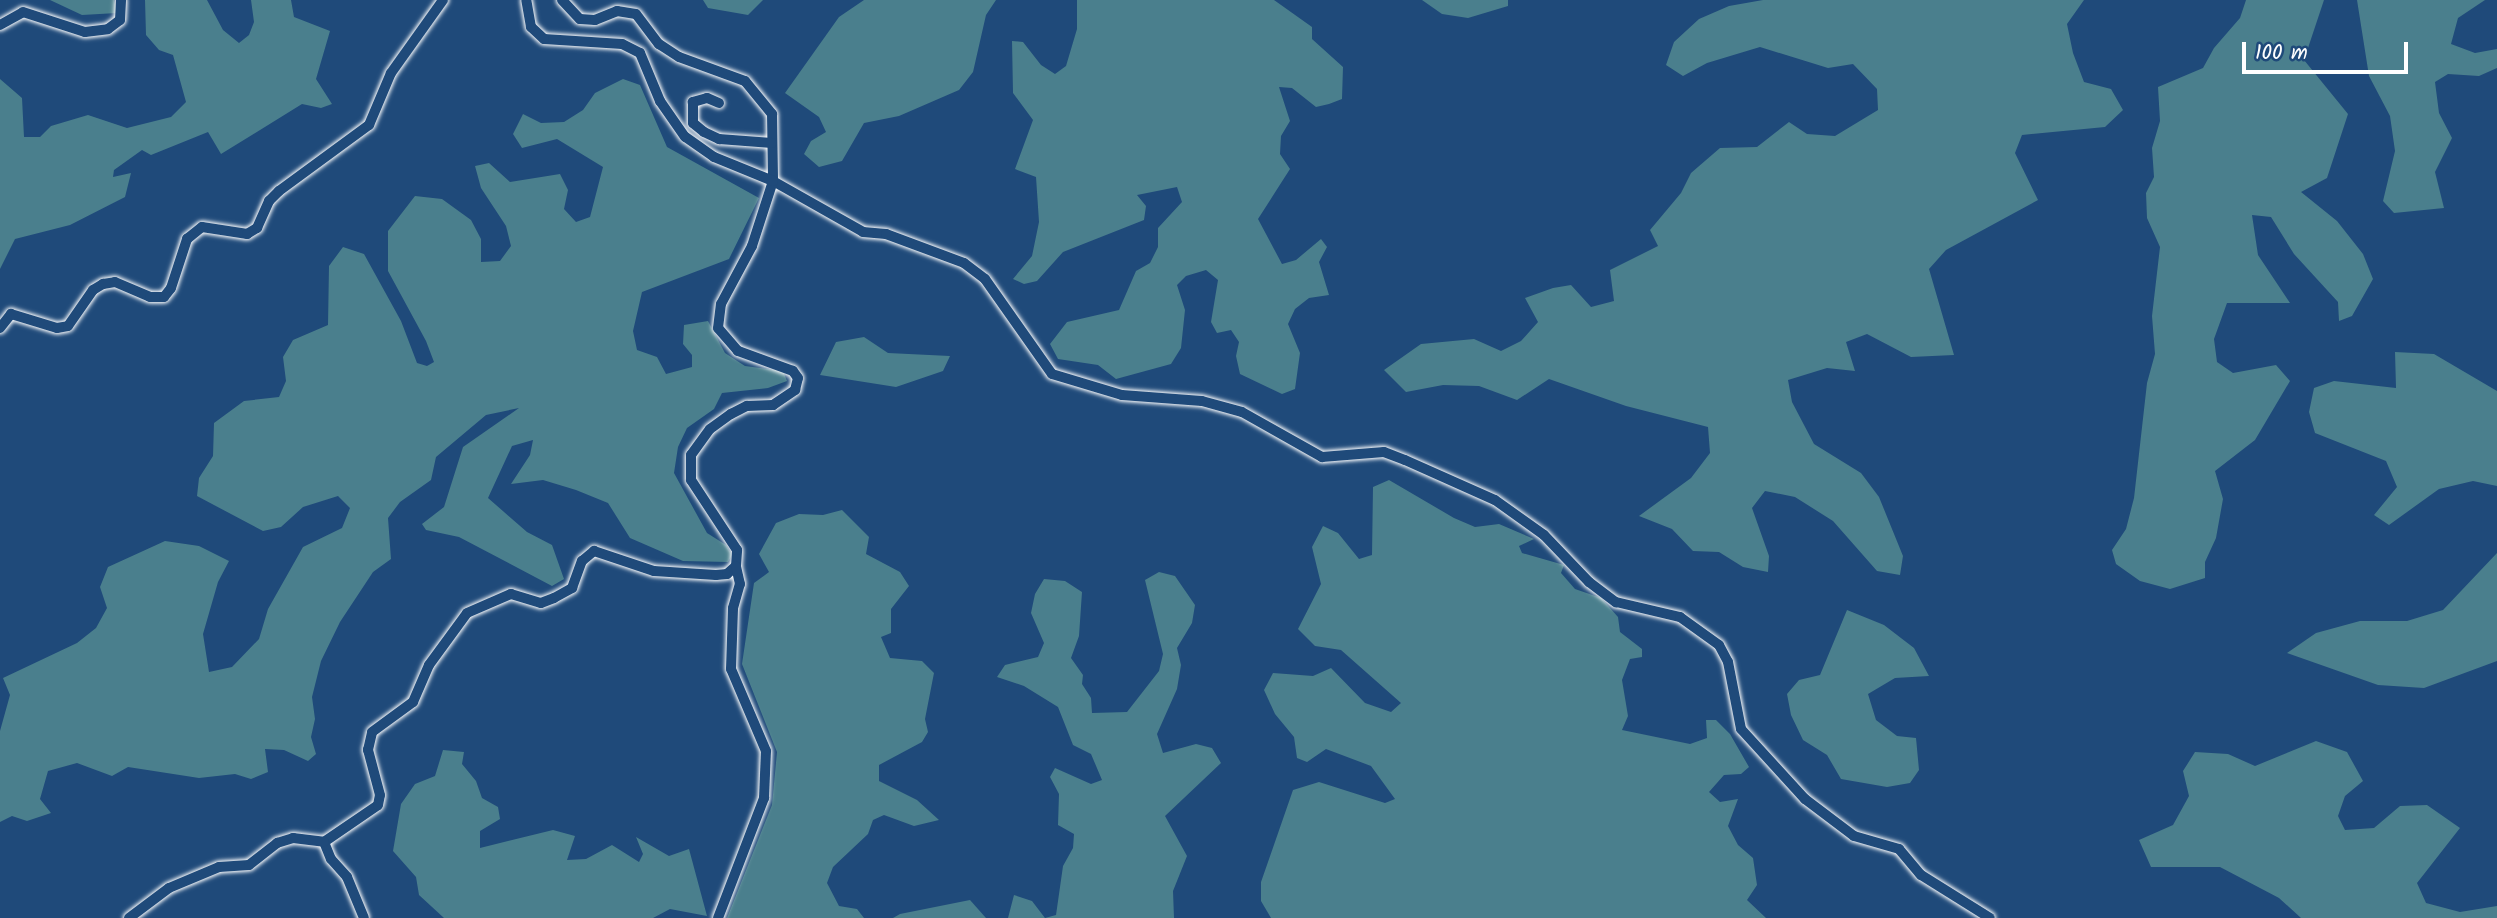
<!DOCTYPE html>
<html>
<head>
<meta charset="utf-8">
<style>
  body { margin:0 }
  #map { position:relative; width:2497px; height:918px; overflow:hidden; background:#1f4a7a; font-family:Kalam,sans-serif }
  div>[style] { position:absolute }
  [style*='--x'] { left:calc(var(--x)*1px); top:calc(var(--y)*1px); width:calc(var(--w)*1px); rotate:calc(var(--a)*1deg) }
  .green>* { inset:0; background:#4a7f8d }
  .roads { filter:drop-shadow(0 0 2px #fff) drop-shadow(0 0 2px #fff) }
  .minor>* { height:10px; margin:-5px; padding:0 5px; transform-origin:5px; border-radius:5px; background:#1f4a7a }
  span { translate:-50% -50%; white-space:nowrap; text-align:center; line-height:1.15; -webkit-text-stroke:5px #1f4a7a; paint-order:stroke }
  .scale { position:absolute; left:2242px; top:42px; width:166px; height:32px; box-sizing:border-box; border:4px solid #fff; border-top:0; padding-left:9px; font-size:21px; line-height:24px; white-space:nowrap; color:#fff; -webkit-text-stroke:5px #1f4a7a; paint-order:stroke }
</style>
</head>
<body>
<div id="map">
  <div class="green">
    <div style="clip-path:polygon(50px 0,114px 0,117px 13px,82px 15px)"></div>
    <div style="clip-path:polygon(145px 0,207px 0,223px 30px,239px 43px,249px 35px,254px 22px,251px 0,291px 0,294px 17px,330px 31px,316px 79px,332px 104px,321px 108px,302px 104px,221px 154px,208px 132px,151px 155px,142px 150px,114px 170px,113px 177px,131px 173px,125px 197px,70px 225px,15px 239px,0 269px,0 79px,22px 98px,24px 137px,40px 137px,51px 126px,88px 115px,127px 128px,171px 117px,186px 102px,173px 55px,159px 50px,146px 35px)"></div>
    <div style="clip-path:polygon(703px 0,763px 0,748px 15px,708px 8px)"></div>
    <div style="clip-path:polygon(864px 0,996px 0,986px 15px,973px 72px,959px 90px,899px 116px,864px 123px,842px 161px,819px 167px,804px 154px,811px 141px,826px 132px,819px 117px,785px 93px,839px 17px)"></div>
    <div style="clip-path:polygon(1077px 0,1274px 0,1312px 27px,1312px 39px,1343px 67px,1342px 99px,1329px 104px,1316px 107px,1292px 88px,1279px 87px,1290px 121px,1281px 136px,1280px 154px,1290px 169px,1258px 219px,1282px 264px,1296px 260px,1321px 239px,1327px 247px,1319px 262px,1329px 295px,1309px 298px,1295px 309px,1288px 324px,1300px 353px,1295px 389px,1282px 394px,1240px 374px,1236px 356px,1239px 342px,1231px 330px,1217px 333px,1211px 322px,1218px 280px,1206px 270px,1186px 276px,1177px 285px,1185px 310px,1181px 348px,1171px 364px,1116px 379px,1098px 365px,1058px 359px,1050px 344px,1067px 322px,1119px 310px,1136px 271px,1150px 263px,1158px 247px,1158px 228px,1182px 202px,1177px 187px,1137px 195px,1146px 206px,1144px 220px,1063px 252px,1037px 281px,1024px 284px,1013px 279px,1032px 256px,1039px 222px,1036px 177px,1015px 169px,1033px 120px,1013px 93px,1012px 41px,1023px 42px,1041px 65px,1055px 74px,1066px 66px,1077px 29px)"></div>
    <div style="clip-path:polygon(1422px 0,1508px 0,1508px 6px,1468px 18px,1442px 14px)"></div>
    <div style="clip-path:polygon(1763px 0,2084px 0,2067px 24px,2073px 53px,2084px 82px,2111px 89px,2123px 110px,2105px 127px,2022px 135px,2015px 153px,2038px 200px,1946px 250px,1929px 269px,1954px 355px,1911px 357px,1867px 334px,1846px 342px,1855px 371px,1827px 368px,1788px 380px,1792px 402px,1814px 444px,1861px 473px,1879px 497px,1903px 556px,1900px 575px,1877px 571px,1833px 521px,1795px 497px,1765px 491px,1752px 508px,1769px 556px,1768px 572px,1743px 567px,1719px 552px,1693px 551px,1672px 529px,1639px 516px,1691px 478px,1710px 453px,1708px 427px,1626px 406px,1549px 379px,1517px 400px,1479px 386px,1443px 385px,1406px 392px,1384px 370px,1421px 344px,1474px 339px,1501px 351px,1521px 341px,1538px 322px,1525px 298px,1553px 288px,1571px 285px,1591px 307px,1614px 301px,1610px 270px,1658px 246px,1650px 230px,1681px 193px,1691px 173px,1720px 148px,1757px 147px,1789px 122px,1807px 134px,1835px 136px,1878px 110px,1877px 89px,1853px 64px,1828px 68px,1760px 47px,1707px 63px,1683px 76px,1666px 65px,1674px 42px,1699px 19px,1729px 6px)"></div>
    <div style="clip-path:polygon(2246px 0,2324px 0,2304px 60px,2348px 114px,2327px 178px,2301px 192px,2337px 221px,2363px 254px,2373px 279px,2352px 316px,2339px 321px,2338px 302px,2294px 254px,2271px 217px,2252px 215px,2258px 255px,2290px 303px,2227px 303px,2214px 339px,2217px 362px,2233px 373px,2276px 365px,2290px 381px,2255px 440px,2215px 471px,2223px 499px,2216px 538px,2205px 562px,2205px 578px,2170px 589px,2140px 581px,2116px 564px,2112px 550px,2126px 529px,2134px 498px,2147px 383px,2155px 354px,2152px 316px,2160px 247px,2147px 218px,2146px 193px,2154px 177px,2152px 148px,2160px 121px,2158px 87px,2203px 68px,2214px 48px,2240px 18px)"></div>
    <div style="clip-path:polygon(2357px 0,2485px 0,2458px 18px,2451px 44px,2475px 53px,2497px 49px,2497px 68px,2479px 76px,2448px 74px,2435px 82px,2439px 113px,2452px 138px,2435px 172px,2444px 208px,2394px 213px,2383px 201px,2395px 151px,2390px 116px,2369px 76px)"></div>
    <div style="clip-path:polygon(623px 79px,640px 85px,667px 147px,759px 198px,729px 259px,642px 292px,633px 331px,637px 350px,657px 357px,666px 374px,692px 367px,692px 355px,683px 344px,684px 325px,708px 321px,725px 353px,745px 366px,783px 371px,787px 381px,768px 388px,722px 393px,714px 409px,687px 428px,678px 447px,674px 473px,707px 533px,726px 545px,732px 555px,728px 562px,683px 561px,630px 538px,608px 503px,576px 490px,543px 480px,511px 484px,530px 455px,533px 440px,512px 446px,488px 498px,527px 532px,552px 545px,564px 579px,552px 586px,459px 537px,426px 530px,422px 524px,444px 507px,463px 447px,519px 408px,486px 415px,436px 457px,431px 480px,400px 502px,388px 518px,391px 559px,373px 572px,340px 622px,321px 661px,312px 697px,315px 719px,311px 737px,316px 754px,308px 761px,284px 750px,265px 749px,268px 772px,251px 779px,235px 774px,199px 778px,128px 767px,112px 776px,77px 763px,48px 771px,40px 799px,51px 813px,27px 821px,12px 816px,0 822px,0 731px,10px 695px,3px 678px,77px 643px,96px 628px,107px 608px,100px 587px,108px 567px,165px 541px,199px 546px,229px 561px,218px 582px,203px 634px,209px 672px,232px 667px,259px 639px,268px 609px,303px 547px,342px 528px,350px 508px,338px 496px,303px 507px,281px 527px,263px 531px,197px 496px,199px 478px,213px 456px,214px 423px,244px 401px,279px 397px,286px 381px,283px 357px,293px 340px,328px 325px,329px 266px,343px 247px,364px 254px,401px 321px,417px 363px,427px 366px,434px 362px,426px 341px,388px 271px,388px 231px,415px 196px,442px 199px,471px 220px,481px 239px,481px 262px,500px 261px,511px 246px,506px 226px,481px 188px,475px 166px,489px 163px,510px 182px,560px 174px,568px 190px,564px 209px,576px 222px,590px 217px,603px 167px,557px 139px,522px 148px,513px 134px,523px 114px,541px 123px,564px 122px,583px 110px,595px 93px)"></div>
    <div style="clip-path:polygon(864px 337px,888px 353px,950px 356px,943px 371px,896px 387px,820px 375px,836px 342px)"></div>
    <div style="clip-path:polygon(2395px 352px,2434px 354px,2497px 391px,2497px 486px,2473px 481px,2439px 489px,2389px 525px,2374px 515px,2397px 487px,2386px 461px,2315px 433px,2309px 412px,2314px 388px,2334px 381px,2396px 388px)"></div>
    <div style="clip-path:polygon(1389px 480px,1454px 518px,1475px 527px,1499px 524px,1534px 539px,1519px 546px,1522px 553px,1564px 565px,1561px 573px,1575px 589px,1601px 598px,1618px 617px,1620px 632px,1642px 649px,1642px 657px,1630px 659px,1622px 680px,1628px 716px,1622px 730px,1690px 744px,1707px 738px,1706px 720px,1716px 720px,1730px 734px,1749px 767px,1741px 774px,1724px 775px,1709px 792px,1720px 802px,1738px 799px,1728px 826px,1738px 845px,1753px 858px,1757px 885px,1747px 900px,1766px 918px,1271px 918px,1261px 901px,1261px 882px,1293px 790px,1319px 782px,1385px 803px,1395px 799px,1371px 766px,1326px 749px,1307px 762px,1297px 758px,1294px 737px,1275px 714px,1264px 690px,1273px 673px,1313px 676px,1331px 668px,1365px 703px,1391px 712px,1401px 703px,1341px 650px,1315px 646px,1298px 629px,1321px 584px,1312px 547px,1323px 526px,1338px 533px,1359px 559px,1372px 555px,1373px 487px)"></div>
    <div style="clip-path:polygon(842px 510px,869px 537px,866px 554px,900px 572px,909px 586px,891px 609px,891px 633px,881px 637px,890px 658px,922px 661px,934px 673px,925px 719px,928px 732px,922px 742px,879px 765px,879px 781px,917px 800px,939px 820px,914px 826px,884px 815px,873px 820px,868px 834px,833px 867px,827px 883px,839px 906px,857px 909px,864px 918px,727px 918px,772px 805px,777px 752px,742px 664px,754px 583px,769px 572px,759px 554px,776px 523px,799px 514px,823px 515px)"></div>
    <div style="clip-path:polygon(2497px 553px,2497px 661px,2424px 688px,2378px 685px,2287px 653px,2316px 633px,2360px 621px,2407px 621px,2443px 610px)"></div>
    <div style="clip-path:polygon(1159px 572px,1175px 576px,1195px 605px,1192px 623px,1177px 648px,1181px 665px,1177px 689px,1157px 734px,1163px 753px,1196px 744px,1212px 748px,1221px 763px,1165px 816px,1187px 856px,1173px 891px,1174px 918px,1008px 918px,1014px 895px,1032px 901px,1045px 918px,1056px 915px,1063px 866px,1073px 848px,1074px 834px,1058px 825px,1059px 794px,1050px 777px,1055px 768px,1091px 784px,1102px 780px,1091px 754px,1073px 745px,1058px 707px,1024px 686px,997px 677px,1005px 665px,1038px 657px,1044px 643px,1031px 613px,1035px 594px,1044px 579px,1065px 581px,1082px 592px,1079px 636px,1071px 658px,1083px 675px,1082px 684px,1091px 698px,1092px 713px,1127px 712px,1159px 671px,1163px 654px,1145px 580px)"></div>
    <div style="clip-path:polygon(1847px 610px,1884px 625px,1914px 648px,1929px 676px,1895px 678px,1868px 694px,1876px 720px,1897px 736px,1916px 738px,1919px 770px,1910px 783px,1887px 787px,1841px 779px,1827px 755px,1803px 740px,1791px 715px,1787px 694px,1799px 680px,1820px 675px)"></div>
    <div style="clip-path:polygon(2316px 741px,2347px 752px,2363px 781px,2345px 796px,2338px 816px,2345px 830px,2374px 828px,2400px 806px,2427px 805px,2460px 828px,2417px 883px,2426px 903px,2460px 912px,2497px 906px,2497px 918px,2301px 918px,2279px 898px,2220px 867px,2151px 867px,2139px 840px,2173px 825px,2189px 796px,2183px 771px,2195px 752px,2228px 754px,2255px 766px)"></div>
    <div style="clip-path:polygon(443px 750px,464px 752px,462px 764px,476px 781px,482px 798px,498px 807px,500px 819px,480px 831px,480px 848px,553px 830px,575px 836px,567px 860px,586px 859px,612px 845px,639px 862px,643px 854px,636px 837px,669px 856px,689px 849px,707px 916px,670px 909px,653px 918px,444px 918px,419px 895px,416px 877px,393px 851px,401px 804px,415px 784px,435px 776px)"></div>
    <div style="clip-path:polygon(970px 900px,986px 918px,893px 918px,900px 914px)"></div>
  </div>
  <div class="roads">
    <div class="minor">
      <div style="--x:562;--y:0;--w:26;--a:47"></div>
      <div style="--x:580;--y:19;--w:15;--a:4"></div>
      <div style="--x:595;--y:20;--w:24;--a:-22"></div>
      <div style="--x:617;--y:11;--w:19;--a:9"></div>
      <div style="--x:636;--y:14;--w:38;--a:53"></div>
      <div style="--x:659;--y:44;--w:24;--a:33"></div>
      <div style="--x:679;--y:57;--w:70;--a:20"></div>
      <div style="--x:745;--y:81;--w:43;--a:50.7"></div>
      <div style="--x:772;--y:114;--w:67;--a:89.1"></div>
      <div style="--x:773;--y:181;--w:103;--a:29.5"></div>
      <div style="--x:863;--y:232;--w:23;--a:5"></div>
      <div style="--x:886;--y:234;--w:83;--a:20.4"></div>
      <div style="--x:964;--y:263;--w:26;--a:37"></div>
      <div style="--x:985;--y:279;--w:116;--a:54.8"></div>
      <div style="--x:1052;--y:374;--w:73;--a:16.7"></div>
      <div style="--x:1122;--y:395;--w:80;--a:4.3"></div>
      <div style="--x:1202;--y:401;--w:41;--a:15.4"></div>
      <div style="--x:1242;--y:412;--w:92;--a:29.4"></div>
      <div style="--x:1322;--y:457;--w:62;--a:-4.6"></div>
      <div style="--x:1384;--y:452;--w:22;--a:21"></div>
      <div style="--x:1405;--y:460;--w:98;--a:24"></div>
      <div style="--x:1495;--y:500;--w:60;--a:35.5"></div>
      <div style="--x:1544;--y:535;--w:65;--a:46.2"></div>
      <div style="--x:1589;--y:582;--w:34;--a:37"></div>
      <div style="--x:1616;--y:602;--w:66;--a:13.2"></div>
      <div style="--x:1680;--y:617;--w:48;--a:35.7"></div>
      <div style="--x:1719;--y:645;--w:19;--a:62"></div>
      <div style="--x:1728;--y:662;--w:68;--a:79"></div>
      <div style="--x:1741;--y:729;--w:95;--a:47.6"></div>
      <div style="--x:1805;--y:799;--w:61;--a:37.1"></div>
      <div style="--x:1854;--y:836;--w:47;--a:16.1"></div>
      <div style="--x:1899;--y:849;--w:34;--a:50"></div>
      <div style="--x:1921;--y:875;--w:81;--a:31.9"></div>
      <div style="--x:0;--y:25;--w:26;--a:-29"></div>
      <div style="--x:23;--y:12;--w:65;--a:17.9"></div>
      <div style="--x:85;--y:32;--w:23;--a:-7"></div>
      <div style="--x:108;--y:29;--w:15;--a:-37"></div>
      <div style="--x:120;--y:20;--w:20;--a:-87"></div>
      <div style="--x:719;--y:103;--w:13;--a:-157"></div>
      <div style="--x:707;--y:98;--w:15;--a:164"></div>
      <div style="--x:693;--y:102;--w:21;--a:90"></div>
      <div style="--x:693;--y:123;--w:14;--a:39"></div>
      <div style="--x:704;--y:132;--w:17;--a:25"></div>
      <div style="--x:719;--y:139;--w:53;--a:4.3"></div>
      <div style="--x:0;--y:328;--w:18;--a:-52"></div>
      <div style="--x:11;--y:314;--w:48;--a:16.9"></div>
      <div style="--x:57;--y:328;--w:11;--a:-10"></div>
      <div style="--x:68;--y:326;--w:44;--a:-55.2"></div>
      <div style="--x:93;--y:290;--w:12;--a:-31"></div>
      <div style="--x:103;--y:284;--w:12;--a:-9"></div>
      <div style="--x:115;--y:282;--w:38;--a:23"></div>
      <div style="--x:150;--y:297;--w:14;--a:0"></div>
      <div style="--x:164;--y:297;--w:11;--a:-52"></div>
      <div style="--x:171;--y:288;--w:52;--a:-71.9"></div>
      <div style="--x:187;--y:239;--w:19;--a:-39"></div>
      <div style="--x:202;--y:227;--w:46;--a:8.8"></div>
      <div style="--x:247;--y:234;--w:12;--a:-31"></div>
      <div style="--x:257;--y:228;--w:30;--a:-66"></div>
      <div style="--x:269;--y:201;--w:14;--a:-45"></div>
      <div style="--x:279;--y:191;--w:112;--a:-36.3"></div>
      <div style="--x:369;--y:125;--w:56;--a:-67.1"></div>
      <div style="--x:391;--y:73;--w:90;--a:-54.5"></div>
      <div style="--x:324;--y:842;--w:65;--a:-34.4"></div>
      <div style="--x:378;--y:805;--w:10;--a:-79"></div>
      <div style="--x:380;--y:795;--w:47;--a:-104.9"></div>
      <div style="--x:368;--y:750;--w:18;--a:-77"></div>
      <div style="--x:372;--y:732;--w:51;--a:-36.2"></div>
      <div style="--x:413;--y:702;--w:40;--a:-66.6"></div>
      <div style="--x:429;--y:665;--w:64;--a:-53.8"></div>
      <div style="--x:467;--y:613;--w:48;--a:-23.4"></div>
      <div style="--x:511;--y:594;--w:31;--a:17"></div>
      <div style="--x:541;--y:603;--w:14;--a:-21"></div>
      <div style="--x:554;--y:598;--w:21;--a:-29"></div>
      <div style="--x:572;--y:588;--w:29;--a:-70"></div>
      <div style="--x:582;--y:561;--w:16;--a:-40"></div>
      <div style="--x:594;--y:551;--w:63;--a:18.4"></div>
      <div style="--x:654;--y:571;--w:62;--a:3.7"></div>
      <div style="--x:716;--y:575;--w:11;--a:-5"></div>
      <div style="--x:727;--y:574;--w:12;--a:-42"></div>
      <div style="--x:736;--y:566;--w:16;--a:-86"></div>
      <div style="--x:737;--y:550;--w:84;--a:-123.3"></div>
      <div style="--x:691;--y:480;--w:25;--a:-90"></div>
      <div style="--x:691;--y:455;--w:32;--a:-54"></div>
      <div style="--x:710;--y:429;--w:26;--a:-36"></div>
      <div style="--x:731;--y:414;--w:18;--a:-27"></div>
      <div style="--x:747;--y:406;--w:26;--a:-2"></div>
      <div style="--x:773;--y:405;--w:27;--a:-34"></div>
      <div style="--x:795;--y:390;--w:12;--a:-76"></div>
      <div style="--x:798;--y:378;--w:9;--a:-126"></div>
      <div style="--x:793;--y:371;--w:59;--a:-160"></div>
      <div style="--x:738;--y:351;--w:30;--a:-131"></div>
      <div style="--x:718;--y:328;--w:24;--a:-83"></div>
      <div style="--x:721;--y:304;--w:66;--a:-61.9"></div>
      <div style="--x:752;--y:246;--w:68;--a:-72.1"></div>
      <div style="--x:773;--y:181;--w:64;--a:-157.9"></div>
      <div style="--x:714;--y:157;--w:35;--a:-145"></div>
      <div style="--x:685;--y:137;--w:44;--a:-124.8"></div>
      <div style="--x:660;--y:101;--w:52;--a:-112.6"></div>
      <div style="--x:640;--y:53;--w:20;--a:-153"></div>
      <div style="--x:622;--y:44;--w:78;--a:-176.3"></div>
      <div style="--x:544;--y:39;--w:18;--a:-137"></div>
      <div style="--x:531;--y:27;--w:27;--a:-100"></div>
      <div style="--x:324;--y:842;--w:18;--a:68"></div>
      <div style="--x:331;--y:859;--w:24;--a:48"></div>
      <div style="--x:347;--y:877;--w:44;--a:67.5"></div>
      <div style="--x:129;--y:918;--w:50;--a:-36.9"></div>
      <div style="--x:169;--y:888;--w:54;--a:-22.8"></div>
      <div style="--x:219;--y:867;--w:30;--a:-4"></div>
      <div style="--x:249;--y:865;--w:36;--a:-38"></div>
      <div style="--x:277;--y:843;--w:17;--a:-17"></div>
      <div style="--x:293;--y:838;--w:31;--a:7"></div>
      <div style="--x:718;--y:918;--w:129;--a:-69"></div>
      <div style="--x:764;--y:798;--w:47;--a:-87.6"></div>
      <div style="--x:766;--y:751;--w:89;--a:-113.1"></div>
      <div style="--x:731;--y:669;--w:61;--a:-88.1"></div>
      <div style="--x:733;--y:608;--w:25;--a:-74"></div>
      <div style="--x:740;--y:584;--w:18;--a:-103"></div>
    </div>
  </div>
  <div class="scale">100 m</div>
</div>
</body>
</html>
